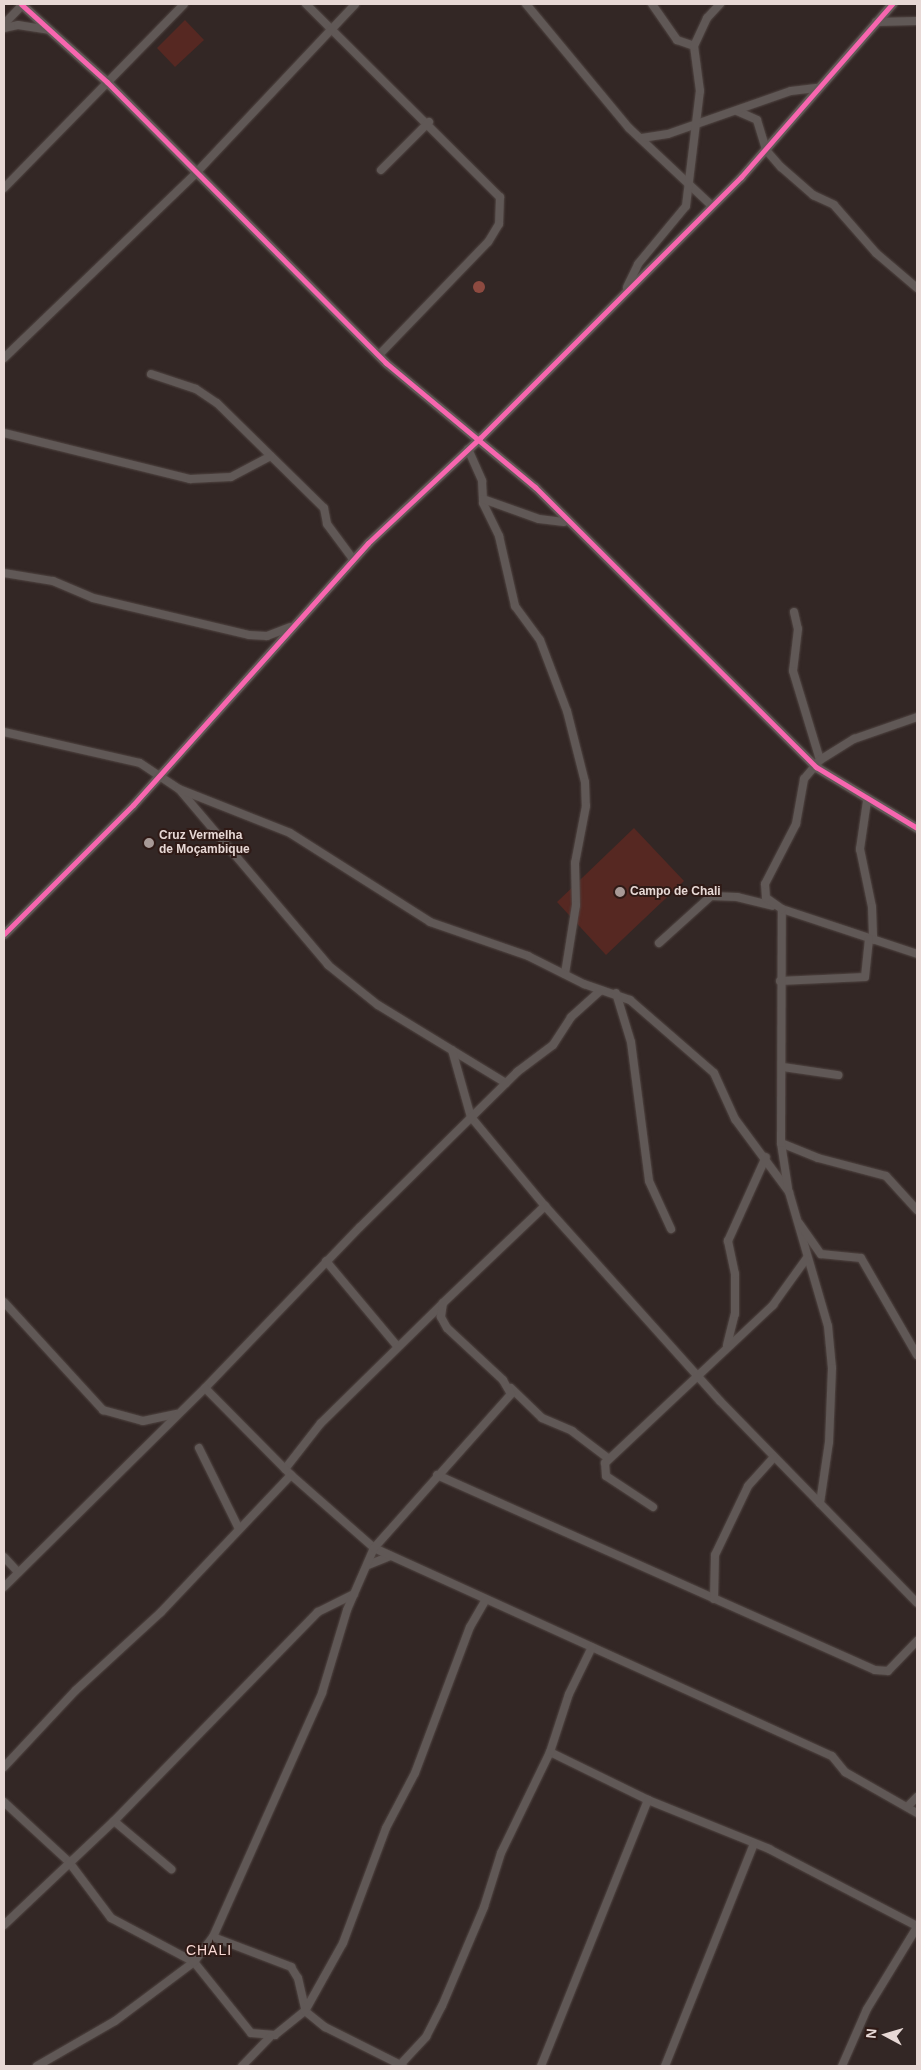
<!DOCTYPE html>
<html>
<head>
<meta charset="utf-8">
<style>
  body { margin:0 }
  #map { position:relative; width:921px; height:2070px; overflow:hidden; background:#332725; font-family:Helvetica,sans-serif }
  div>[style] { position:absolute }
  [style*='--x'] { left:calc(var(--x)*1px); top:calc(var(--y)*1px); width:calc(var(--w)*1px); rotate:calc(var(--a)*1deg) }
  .green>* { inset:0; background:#562822 }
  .water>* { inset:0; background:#8d4a40 }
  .round { border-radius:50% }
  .roads { filter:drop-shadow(0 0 1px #504542) drop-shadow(0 0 1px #504542) }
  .minor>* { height:8px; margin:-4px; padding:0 4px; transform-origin:4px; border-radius:4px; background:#605856 }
  .tertiary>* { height:9px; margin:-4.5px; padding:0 4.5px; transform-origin:4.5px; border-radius:4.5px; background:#605856 }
  .cycleway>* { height:5px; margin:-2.5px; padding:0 2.5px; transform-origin:2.5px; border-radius:2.5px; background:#f766af }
  .dots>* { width:14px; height:14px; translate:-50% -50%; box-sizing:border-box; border:2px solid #2f1a16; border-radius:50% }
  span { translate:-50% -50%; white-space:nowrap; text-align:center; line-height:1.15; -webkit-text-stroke:4px #2f1a16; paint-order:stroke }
  .poi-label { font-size:12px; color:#e7d8d5; font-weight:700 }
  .left { translate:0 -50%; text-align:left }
  .neighbourhood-label { font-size:14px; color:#f9dad5; letter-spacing:1px }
  .frame { position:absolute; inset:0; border:5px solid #e7d8d5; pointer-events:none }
  .north { position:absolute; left:861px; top:2010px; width:50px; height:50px; -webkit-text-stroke:4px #2f1a16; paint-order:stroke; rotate:276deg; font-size:14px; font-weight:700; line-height:20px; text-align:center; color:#e7d8d5 }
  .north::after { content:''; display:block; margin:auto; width:18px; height:22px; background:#e7d8d5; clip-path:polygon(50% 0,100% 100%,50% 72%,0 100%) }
</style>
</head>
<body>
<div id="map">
  <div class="green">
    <div style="clip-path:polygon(185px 20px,204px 40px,175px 67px,157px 48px)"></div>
    <div style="clip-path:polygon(634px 828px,684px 881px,606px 955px,557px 902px)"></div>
  </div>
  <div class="water">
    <div class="round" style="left:473px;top:281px;width:12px;height:12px"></div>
  </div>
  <div class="roads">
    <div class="minor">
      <div style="--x:306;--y:4;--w:274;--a:44.9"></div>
      <div style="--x:500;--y:197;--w:27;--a:92"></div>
      <div style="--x:499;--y:224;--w:21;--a:121"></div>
      <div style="--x:488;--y:242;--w:158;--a:134"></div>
      <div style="--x:526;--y:4;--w:161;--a:50.3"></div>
      <div style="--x:629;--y:128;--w:114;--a:43.2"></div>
      <div style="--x:652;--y:4;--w:44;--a:55.2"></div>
      <div style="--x:677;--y:40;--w:18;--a:19"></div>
      <div style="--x:876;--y:22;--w:41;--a:-1.4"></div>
      <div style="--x:4;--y:24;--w:28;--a:-46"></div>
      <div style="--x:4;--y:28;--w:14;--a:-12"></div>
      <div style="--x:18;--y:25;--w:31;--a:9"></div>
      <div style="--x:737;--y:111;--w:22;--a:24"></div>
      <div style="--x:757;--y:120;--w:31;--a:73"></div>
      <div style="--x:766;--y:150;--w:23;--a:49"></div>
      <div style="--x:781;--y:167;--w:43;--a:41.2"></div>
      <div style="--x:813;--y:195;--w:23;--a:25"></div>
      <div style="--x:834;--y:205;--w:64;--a:48.8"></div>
      <div style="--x:876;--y:253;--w:54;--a:40.5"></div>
      <div style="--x:642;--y:138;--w:26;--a:-9"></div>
      <div style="--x:668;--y:134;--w:130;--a:-19.3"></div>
      <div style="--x:791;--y:91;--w:25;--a:-7"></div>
      <div style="--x:381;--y:170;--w:68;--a:-45"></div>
      <div style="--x:4;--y:188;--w:257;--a:-45.6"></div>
      <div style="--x:627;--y:287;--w:25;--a:-64"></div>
      <div style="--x:638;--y:264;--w:75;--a:-50.4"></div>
      <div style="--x:686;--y:206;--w:116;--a:-83.1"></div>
      <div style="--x:700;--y:91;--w:45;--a:-97.6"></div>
      <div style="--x:694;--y:46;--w:31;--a:-65"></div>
      <div style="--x:707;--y:18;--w:19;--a:-47"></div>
      <div style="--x:4;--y:358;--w:267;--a:-43.9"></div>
      <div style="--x:196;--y:173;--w:232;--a:-46.7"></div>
      <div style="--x:151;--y:374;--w:47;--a:18.4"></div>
      <div style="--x:196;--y:389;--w:25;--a:34"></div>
      <div style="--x:217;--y:403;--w:150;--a:44.5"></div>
      <div style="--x:324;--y:508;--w:16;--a:79"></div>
      <div style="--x:327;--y:524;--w:44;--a:53.4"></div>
      <div style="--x:4;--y:433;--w:192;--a:13.9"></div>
      <div style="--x:190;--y:479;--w:41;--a:-2.8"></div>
      <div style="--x:231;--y:477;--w:45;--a:-27.7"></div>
      <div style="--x:468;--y:449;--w:35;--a:66"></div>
      <div style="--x:482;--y:481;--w:22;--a:87"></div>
      <div style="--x:483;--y:503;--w:37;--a:64"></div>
      <div style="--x:499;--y:536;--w:72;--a:77.1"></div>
      <div style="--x:515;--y:606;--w:42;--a:53.7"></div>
      <div style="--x:540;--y:640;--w:76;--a:69.2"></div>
      <div style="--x:567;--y:711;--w:73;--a:75.8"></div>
      <div style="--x:585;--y:782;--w:24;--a:88"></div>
      <div style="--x:586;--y:806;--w:58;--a:100.9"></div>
      <div style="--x:575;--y:863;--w:42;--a:88.6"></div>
      <div style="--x:576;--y:905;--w:70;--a:99.1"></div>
      <div style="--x:483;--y:499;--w:59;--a:19.7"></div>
      <div style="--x:539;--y:519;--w:25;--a:7"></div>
      <div style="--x:4;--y:573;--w:50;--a:9.3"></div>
      <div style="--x:53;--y:581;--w:43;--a:23"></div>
      <div style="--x:93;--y:598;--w:160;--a:13.3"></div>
      <div style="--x:249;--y:635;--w:18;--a:3"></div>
      <div style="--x:267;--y:636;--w:25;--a:-21"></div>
      <div style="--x:794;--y:612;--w:17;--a:77"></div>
      <div style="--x:798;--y:629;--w:42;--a:96.8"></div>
      <div style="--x:793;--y:671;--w:93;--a:73.1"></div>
      <div style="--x:4;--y:732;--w:139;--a:12.8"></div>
      <div style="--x:140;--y:763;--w:47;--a:33.7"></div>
      <div style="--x:179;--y:789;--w:231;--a:49.7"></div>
      <div style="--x:328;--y:965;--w:64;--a:38.7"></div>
      <div style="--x:378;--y:1005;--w:150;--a:31.4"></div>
      <div style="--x:179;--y:789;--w:119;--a:21.6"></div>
      <div style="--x:290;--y:833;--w:166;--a:32.4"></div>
      <div style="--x:430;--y:922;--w:104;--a:19.1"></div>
      <div style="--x:528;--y:956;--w:63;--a:26.6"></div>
      <div style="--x:584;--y:984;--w:49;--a:19.2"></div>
      <div style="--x:630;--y:1000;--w:111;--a:41"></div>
      <div style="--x:714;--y:1073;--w:51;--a:65.5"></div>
      <div style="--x:735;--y:1119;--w:91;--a:53.5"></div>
      <div style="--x:789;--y:1192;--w:140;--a:73.8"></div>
      <div style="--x:828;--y:1326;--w:42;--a:84.6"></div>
      <div style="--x:832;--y:1368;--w:74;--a:92.3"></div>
      <div style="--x:829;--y:1442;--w:62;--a:98.4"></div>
      <div style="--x:867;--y:801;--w:49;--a:98.3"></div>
      <div style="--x:860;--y:849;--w:59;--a:78.3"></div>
      <div style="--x:872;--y:907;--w:33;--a:88"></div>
      <div style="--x:782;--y:909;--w:142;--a:18.4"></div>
      <div style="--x:659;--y:943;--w:70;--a:-42.1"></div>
      <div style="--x:711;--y:896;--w:26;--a:2"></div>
      <div style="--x:737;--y:897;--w:36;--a:14"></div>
      <div style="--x:780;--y:981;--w:85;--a:-2.7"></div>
      <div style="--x:865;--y:977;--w:38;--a:-84"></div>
      <div style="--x:616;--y:993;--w:51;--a:73"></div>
      <div style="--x:631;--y:1042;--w:140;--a:82.6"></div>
      <div style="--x:649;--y:1181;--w:53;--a:65.4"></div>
      <div style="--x:452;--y:1050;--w:70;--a:74.2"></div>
      <div style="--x:471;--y:1117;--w:116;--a:50.3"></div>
      <div style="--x:545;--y:1206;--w:262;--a:48.1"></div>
      <div style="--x:720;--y:1401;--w:282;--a:45.7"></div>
      <div style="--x:783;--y:1067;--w:56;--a:8.3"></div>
      <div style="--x:781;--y:1143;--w:40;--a:22"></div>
      <div style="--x:818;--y:1158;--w:70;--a:14.8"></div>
      <div style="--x:886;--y:1176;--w:46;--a:47.6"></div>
      <div style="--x:788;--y:1188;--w:46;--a:-98.8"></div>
      <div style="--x:781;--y:1143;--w:234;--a:-89.8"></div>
      <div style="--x:782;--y:909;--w:19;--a:-145"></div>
      <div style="--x:766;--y:898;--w:14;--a:-94"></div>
      <div style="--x:765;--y:884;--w:68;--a:-62.7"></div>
      <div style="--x:796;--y:824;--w:46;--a:-79.9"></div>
      <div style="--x:804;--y:779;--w:25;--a:-50"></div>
      <div style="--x:820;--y:760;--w:40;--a:-32"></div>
      <div style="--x:854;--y:739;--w:67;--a:-19.2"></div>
      <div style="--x:799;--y:1223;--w:38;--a:55"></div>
      <div style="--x:821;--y:1254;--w:40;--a:5.7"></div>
      <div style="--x:861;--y:1258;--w:112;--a:60"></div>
      <div style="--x:326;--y:1261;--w:112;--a:50.1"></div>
      <div style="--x:4;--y:1302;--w:147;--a:47.5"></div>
      <div style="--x:103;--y:1410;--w:41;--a:15.4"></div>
      <div style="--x:143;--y:1421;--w:34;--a:-12"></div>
      <div style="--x:727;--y:1345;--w:32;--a:-76"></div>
      <div style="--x:735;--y:1314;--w:40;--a:-90"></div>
      <div style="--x:735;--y:1274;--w:34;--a:-102"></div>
      <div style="--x:728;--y:1241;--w:92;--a:-65.7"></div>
      <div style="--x:205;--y:1388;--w:223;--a:-46.1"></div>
      <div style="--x:360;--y:1227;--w:221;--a:-44.6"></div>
      <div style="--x:517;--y:1072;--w:45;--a:-36.9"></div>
      <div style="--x:553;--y:1045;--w:33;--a:-57"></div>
      <div style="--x:571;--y:1017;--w:39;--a:-42"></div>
      <div style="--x:511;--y:1388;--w:43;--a:44.1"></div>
      <div style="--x:542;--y:1418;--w:33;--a:23"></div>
      <div style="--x:572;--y:1431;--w:46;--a:37.1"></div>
      <div style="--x:199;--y:1448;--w:90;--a:63.7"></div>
      <div style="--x:285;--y:1469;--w:58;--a:-52"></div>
      <div style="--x:321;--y:1423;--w:170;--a:-44.5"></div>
      <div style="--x:437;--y:1475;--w:479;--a:24"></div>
      <div style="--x:875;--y:1670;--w:13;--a:4"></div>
      <div style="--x:888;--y:1671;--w:42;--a:-46"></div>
      <div style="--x:653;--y:1507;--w:56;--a:-146.6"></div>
      <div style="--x:606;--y:1476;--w:13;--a:-94"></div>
      <div style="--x:605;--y:1463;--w:231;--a:-43.2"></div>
      <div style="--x:773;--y:1305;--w:57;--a:-54.3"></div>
      <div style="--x:4;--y:1557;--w:21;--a:47"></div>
      <div style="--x:368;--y:1565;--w:24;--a:-22"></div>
      <div style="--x:4;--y:1587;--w:283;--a:-44.7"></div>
      <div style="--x:205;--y:1388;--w:122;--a:45.3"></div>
      <div style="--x:291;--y:1475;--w:111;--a:41.3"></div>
      <div style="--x:374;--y:1548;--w:503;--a:24.43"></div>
      <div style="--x:832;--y:1756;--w:21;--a:51"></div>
      <div style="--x:845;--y:1772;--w:83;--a:29.7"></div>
      <div style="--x:714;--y:1599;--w:44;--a:-88.7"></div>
      <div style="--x:715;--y:1555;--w:76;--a:-64.4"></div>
      <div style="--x:748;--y:1486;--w:38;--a:-48"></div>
      <div style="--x:550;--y:1752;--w:109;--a:26.1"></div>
      <div style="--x:648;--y:1800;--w:131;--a:22"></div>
      <div style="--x:769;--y:1849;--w:167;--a:27.5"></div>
      <div style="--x:4;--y:1767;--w:105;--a:-46.9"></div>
      <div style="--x:76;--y:1690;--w:115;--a:-42.5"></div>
      <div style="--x:161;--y:1612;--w:189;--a:-46.5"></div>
      <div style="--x:4;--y:1802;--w:88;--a:42.7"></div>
      <div style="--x:69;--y:1862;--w:70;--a:53.1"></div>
      <div style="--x:111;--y:1918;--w:94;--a:27.9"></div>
      <div style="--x:194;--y:1962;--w:91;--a:51.2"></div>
      <div style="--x:251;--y:2033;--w:24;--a:5"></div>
      <div style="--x:275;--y:2035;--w:38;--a:-39"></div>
      <div style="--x:305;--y:2011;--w:26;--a:39"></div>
      <div style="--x:325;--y:2027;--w:87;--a:26.6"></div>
      <div style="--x:907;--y:1807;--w:14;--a:-45"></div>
      <div style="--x:114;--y:1821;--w:75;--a:40.1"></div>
      <div style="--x:4;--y:1925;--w:151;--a:-43.4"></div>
      <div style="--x:114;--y:1821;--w:292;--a:-45.7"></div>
      <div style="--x:318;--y:1612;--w:40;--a:-26.6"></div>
      <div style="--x:213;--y:1937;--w:84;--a:21"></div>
      <div style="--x:291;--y:1967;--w:13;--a:58"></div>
      <div style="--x:298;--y:1978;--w:32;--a:77"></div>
      <div style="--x:305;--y:2011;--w:78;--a:-60.8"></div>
      <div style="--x:343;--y:1943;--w:123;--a:-69.5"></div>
      <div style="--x:386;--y:1828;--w:62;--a:-62.2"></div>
      <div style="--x:415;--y:1773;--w:156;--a:-69.4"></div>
      <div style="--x:470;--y:1627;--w:30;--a:-60"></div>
      <div style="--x:37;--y:2066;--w:90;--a:-30"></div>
      <div style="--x:115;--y:2021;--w:99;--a:-36.8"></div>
      <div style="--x:194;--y:1962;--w:31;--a:-53"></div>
      <div style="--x:213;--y:1937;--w:267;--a:-65.9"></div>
      <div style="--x:322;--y:1693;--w:87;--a:-73.2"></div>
      <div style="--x:347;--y:1610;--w:68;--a:-66.5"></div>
      <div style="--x:374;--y:1548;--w:206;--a:-48.3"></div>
      <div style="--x:511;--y:1394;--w:16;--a:-120"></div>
      <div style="--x:503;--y:1380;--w:76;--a:-137.1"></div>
      <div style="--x:447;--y:1328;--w:13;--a:-119"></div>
      <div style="--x:441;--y:1317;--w:14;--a:-82"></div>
      <div style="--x:443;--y:1303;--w:141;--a:-43.6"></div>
      <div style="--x:242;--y:2066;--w:40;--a:-46"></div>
      <div style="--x:399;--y:2066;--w:40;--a:-47"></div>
      <div style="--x:426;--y:2037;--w:35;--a:-63"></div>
      <div style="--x:442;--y:2006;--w:108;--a:-67"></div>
      <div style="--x:484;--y:1907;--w:57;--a:-72.5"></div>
      <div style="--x:501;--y:1853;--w:112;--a:-64.1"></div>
      <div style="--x:550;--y:1752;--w:61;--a:-71.9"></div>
      <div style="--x:569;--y:1694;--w:52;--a:-63.9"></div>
      <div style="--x:541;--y:2066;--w:287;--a:-68.1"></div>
      <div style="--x:665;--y:2066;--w:240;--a:-68.2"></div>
      <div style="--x:842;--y:2066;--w:62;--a:-66.3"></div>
      <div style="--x:867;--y:2009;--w:96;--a:-58.6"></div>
    </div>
    <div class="tertiary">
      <div style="--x:21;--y:4;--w:116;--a:42.2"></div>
      <div style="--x:107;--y:82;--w:396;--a:45.2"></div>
      <div style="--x:386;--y:363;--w:194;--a:39.8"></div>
      <div style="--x:535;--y:487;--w:397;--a:44.9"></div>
      <div style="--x:816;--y:767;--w:118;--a:31.1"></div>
      <div style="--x:4;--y:934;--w:182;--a:-45"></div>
      <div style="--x:133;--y:805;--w:352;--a:-48.1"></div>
      <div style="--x:368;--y:543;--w:154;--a:-43.2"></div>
      <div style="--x:480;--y:438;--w:369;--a:-45"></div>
      <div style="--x:741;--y:177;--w:230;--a:-48.9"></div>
    </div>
  </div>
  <div class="cycleway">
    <div style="--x:21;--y:4;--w:116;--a:42.2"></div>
    <div style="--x:107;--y:82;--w:396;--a:45.2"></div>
    <div style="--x:386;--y:363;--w:194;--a:39.8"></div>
    <div style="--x:535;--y:487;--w:397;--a:44.9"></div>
    <div style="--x:816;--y:767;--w:118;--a:31.1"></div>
    <div style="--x:4;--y:934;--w:182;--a:-45"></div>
    <div style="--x:133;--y:805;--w:352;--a:-48.1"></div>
    <div style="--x:368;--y:543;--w:154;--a:-43.2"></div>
    <div style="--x:480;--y:438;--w:369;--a:-45"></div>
    <div style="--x:741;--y:177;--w:230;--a:-48.9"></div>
  </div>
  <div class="dots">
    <div style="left:149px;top:843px;background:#a89a97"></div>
    <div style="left:620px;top:892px;background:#a89a97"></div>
  </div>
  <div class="poi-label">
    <span class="left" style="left:159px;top:843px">Cruz Vermelha<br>de Moçambique</span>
    <span class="left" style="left:630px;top:892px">Campo de Chali</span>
  </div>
  <div class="neighbourhood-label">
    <span style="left:209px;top:1950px">CHALI</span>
  </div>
  <div class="frame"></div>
  <div class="north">N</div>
</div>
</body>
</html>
